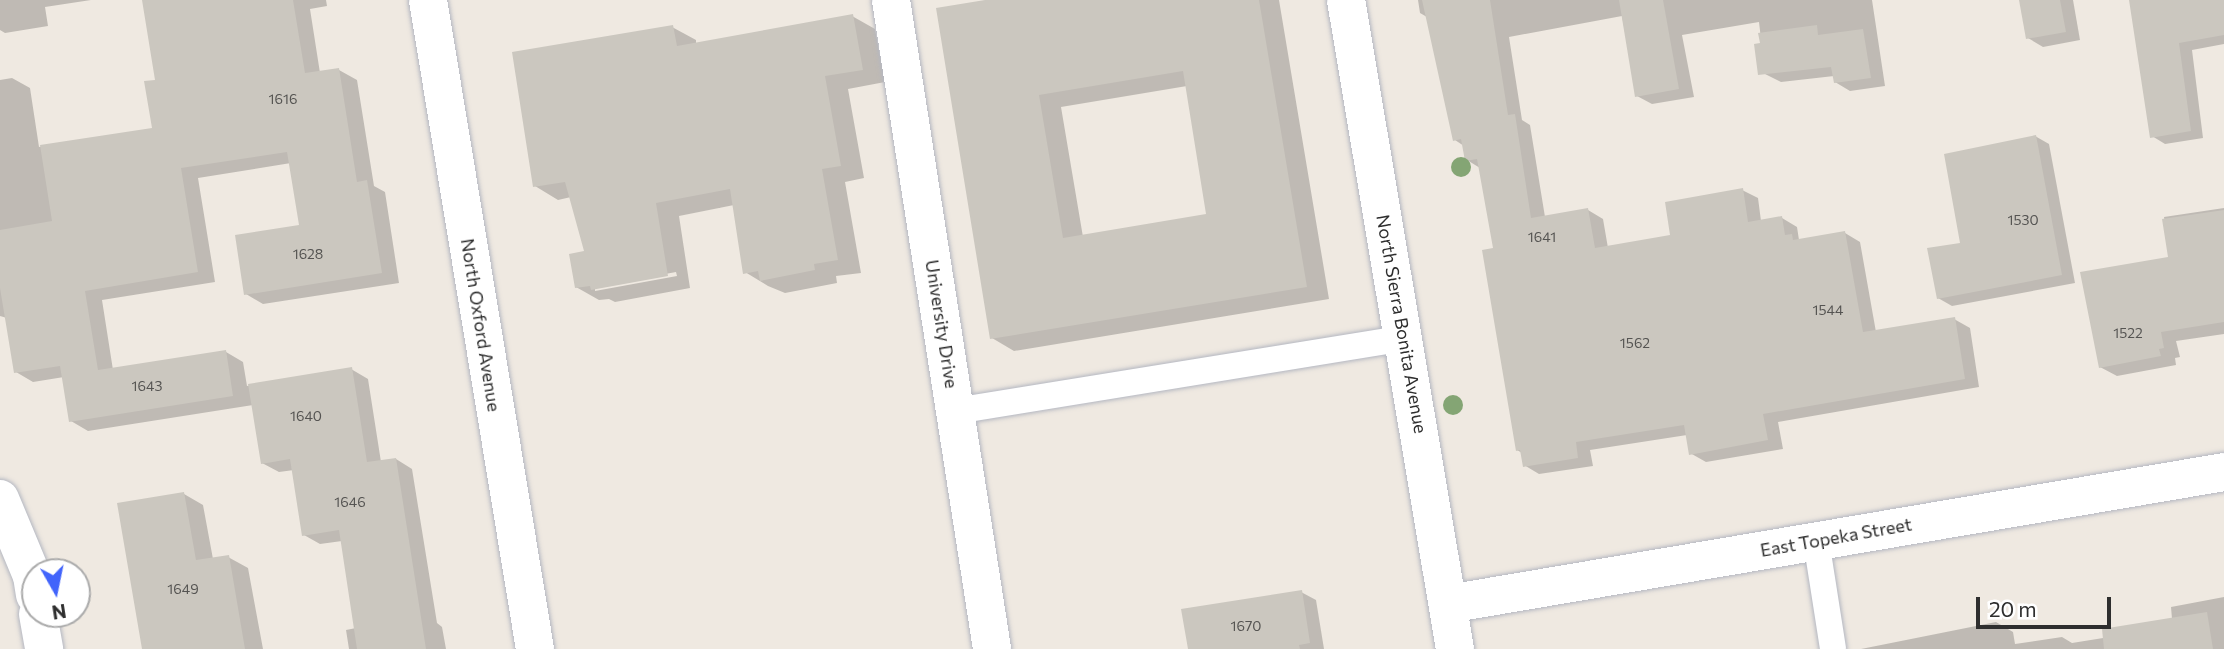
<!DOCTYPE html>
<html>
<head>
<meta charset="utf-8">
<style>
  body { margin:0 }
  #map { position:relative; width:2224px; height:649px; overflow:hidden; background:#efe9e1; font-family:Commissioner,sans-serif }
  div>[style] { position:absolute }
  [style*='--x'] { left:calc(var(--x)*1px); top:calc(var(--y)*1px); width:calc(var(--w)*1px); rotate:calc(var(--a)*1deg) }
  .shadow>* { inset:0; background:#0003 }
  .building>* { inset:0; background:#cbc7bf }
  .roads { filter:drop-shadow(0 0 2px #b4b7c1) drop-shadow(0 0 2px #b4b7c1) }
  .service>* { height:26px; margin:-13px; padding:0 13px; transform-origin:13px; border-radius:13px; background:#fff }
  .minor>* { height:38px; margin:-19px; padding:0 19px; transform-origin:19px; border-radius:19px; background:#fff }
  .trees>* { width:20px; height:20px; margin:-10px; border-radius:50%; background:#84a574 }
  span { translate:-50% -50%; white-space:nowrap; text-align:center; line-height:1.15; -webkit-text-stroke:5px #fff; paint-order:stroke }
  .number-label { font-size:14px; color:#555452 }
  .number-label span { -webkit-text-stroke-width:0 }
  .street-label { font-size:18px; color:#2e2e2e }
  .north { position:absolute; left:21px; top:558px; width:70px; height:70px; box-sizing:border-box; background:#fff; border:2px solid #ababab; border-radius:50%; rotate:171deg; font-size:19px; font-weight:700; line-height:28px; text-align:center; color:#2e2e2e }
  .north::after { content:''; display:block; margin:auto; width:24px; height:32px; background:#4264fb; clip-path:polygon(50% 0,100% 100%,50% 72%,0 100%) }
  .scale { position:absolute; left:1976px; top:597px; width:135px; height:32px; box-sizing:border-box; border:4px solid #2e2e2e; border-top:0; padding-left:9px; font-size:21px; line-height:24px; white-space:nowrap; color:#2e2e2e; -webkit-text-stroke:5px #fff; paint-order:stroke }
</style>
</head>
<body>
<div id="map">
  <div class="shadow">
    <div style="clip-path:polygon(0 0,91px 0,45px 7px,48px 26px,5px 33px,0 30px)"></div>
    <div style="clip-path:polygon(144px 0,326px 0,327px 6px,310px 9px,320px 73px,339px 70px,357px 80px,374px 186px,385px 192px,399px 283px,263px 304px,246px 294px,301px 226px,291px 163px,198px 178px,215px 282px,102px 300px,113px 370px,226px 352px,243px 362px,247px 386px,351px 369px,368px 379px,381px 462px,396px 459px,412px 469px,437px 623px,442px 627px,446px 649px,349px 649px,346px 630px,356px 628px,342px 541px,320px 544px,304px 535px,294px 470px,279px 472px,262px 463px,253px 405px,88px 431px,71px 421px,64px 377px,33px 382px,16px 372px,7px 318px,0 316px,0 80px,12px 78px,30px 88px,39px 147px,154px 129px,157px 81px)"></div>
    <div style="clip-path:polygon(evenodd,995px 0,1279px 0,1329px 299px,1014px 351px,992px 338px,995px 0,1187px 86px,1208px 216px,1083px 237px,1061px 107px,1187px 86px)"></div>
    <div style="clip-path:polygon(1418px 0,1872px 0,1885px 86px,1850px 91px,1835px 82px,1834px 76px,1781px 82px,1765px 74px,1759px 22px,1682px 35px,1694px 97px,1652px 104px,1637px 96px,1622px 16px,1509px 37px,1522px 120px,1530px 125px,1545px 217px,1588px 210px,1603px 219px,1608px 248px,1672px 236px,1742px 190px,1758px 198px,1761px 221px,1782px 218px,1797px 227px,1799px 240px,1845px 233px,1860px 242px,1876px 332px,1954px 319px,1970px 328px,1979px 387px,1778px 422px,1783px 449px,1706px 462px,1690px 453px,1687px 435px,1590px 450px,1593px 466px,1539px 474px,1524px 465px,1522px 453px,1517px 450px,1495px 250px,1480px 168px,1467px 160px,1464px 146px,1455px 140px,1427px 17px,1420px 13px)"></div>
    <div style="clip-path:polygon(2020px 0,2073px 0,2080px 40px,2043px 47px,2028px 38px)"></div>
    <div style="clip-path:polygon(2131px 0,2224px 0,2224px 44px,2192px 50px,2203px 138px,2165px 144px,2152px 136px)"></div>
    <div style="clip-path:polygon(evenodd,852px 16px,875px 29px,885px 82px,848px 89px,864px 178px,845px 182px,861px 273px,836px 276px,837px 283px,785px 293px,768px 286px,745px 272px,734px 205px,679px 216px,690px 288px,615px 302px,609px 299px,599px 300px,576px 287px,587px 252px,571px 197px,558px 200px,535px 186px,672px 27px,696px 40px,696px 44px,852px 16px,676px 272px,677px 276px,595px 291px,595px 287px,676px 272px)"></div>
    <div style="clip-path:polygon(2035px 136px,2049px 144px,2075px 283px,1952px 306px,1938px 298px,1962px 245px)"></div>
    <div style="clip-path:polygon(2224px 208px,2224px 334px,2176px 341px,2180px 357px,2175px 358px,2176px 365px,2117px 376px,2100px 367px,2170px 258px,2164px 217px)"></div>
    <div style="clip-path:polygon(184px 494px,203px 505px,213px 559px,228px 557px,248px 568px,263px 649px,144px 649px)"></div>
    <div style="clip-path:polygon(1301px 592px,1316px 600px,1324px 649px,1189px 649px)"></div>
    <div style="clip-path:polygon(2224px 597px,2224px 649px,1861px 649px,1996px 622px,2013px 632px,2015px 644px,2062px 637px,2072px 643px,2153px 630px,2172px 619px,2171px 607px)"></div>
  </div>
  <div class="building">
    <div style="clip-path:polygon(142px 0,293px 0,305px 73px,339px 68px,357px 182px,367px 180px,382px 273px,244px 295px,235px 235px,299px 225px,287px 152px,181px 168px,198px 272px,85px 291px,98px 370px,226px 350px,233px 396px,69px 422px,60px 366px,14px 373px,0 288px,0 230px,52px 221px,40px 145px,152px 128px,144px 81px,155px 80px)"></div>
    <div style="clip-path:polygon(evenodd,985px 0,1259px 0,1307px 287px,990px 339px,936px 8px,985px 0,1183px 71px,1206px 214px,1063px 238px,1039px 95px,1183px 71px)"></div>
    <div style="clip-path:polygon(1422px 0,1490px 0,1508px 115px,1515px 114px,1531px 218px,1588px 208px,1595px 248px,1670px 235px,1665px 202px,1743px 188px,1748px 222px,1782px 216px,1785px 235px,1792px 234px,1793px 240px,1845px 231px,1863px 332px,1955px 317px,1965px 379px,1763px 414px,1768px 440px,1689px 455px,1684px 425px,1576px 442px,1578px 458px,1523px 467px,1520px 450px,1516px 451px,1482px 250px,1493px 248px,1477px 159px,1465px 161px,1461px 139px,1453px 141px)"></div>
    <div style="clip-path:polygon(1619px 0,1663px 0,1679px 89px,1635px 97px)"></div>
    <div style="clip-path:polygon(2019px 0,2060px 0,2066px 32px,2026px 39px)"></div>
    <div style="clip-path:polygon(2129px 0,2224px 0,2224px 35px,2179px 43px,2191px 131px,2150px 138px)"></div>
    <div style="clip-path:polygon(853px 14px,863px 70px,825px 76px,841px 166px,822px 169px,838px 260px,814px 264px,815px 270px,760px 281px,758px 271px,743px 274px,730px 189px,656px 203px,668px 276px,591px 290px,590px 286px,575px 288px,569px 254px,584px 251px,565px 182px,533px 187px,512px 52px,673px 25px,677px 46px)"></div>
    <div style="clip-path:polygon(1817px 25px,1818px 35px,1863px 29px,1871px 78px,1834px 83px,1831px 67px,1758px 75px,1754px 44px,1760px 43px,1758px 33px)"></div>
    <div style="clip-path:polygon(2036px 135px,2062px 275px,1937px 299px,1927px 248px,1960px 243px,1944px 154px)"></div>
    <div style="clip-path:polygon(2224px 210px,2224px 322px,2161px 332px,2164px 348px,2159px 349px,2161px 356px,2099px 368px,2080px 272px,2168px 257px,2162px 219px)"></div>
    <div style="clip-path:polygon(352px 367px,367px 462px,396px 458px,426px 649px,357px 649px,339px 530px,302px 536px,290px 459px,261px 464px,248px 384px)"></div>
    <div style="clip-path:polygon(184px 492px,196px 560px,229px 555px,245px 649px,142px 649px,117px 503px)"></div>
    <div style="clip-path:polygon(1302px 590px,1310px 643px,1299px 645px,1300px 649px,1188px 649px,1181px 609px)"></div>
    <div style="clip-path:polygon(2207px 612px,2213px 649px,2104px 649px,2102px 629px)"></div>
  </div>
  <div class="roads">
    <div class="service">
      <div style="--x:955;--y:411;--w:456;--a:-9.2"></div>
      <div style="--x:1816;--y:540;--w:110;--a:81.1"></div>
    </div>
    <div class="minor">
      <div style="--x:428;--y:0;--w:658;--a:80.64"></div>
      <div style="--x:891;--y:0;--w:657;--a:81.15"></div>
      <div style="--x:1346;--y:0;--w:658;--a:80.47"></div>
      <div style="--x:0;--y:499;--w:83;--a:67.4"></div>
      <div style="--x:32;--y:576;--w:19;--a:81"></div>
      <div style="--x:1448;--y:604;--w:787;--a:-9.65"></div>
      <div style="--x:38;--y:614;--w:36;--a:80"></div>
    </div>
  </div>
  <div class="trees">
    <div style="left:1461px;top:167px"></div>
    <div style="left:1453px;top:405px"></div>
  </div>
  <div class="number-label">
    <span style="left:283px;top:99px">1616</span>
    <span style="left:2023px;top:220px">1530</span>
    <span style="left:1542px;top:237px">1641</span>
    <span style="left:308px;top:254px">1628</span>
    <span style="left:1828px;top:310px">1544</span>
    <span style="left:2128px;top:333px">1522</span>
    <span style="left:1635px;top:343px">1562</span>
    <span style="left:147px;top:386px">1643</span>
    <span style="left:306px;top:416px">1640</span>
    <span style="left:350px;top:502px">1646</span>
    <span style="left:183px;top:589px">1649</span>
    <span style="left:1246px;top:626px">1670</span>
  </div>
  <div class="street-label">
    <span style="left:942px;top:324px;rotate:81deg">University Drive</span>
    <span style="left:1402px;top:324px;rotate:80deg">North Sierra Bonita Avenue</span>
    <span style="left:481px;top:325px;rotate:81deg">North Oxford Avenue</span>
    <span style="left:1836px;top:537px;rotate:-10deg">East Topeka Street</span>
  </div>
  <div class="north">N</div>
  <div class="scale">20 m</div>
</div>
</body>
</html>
